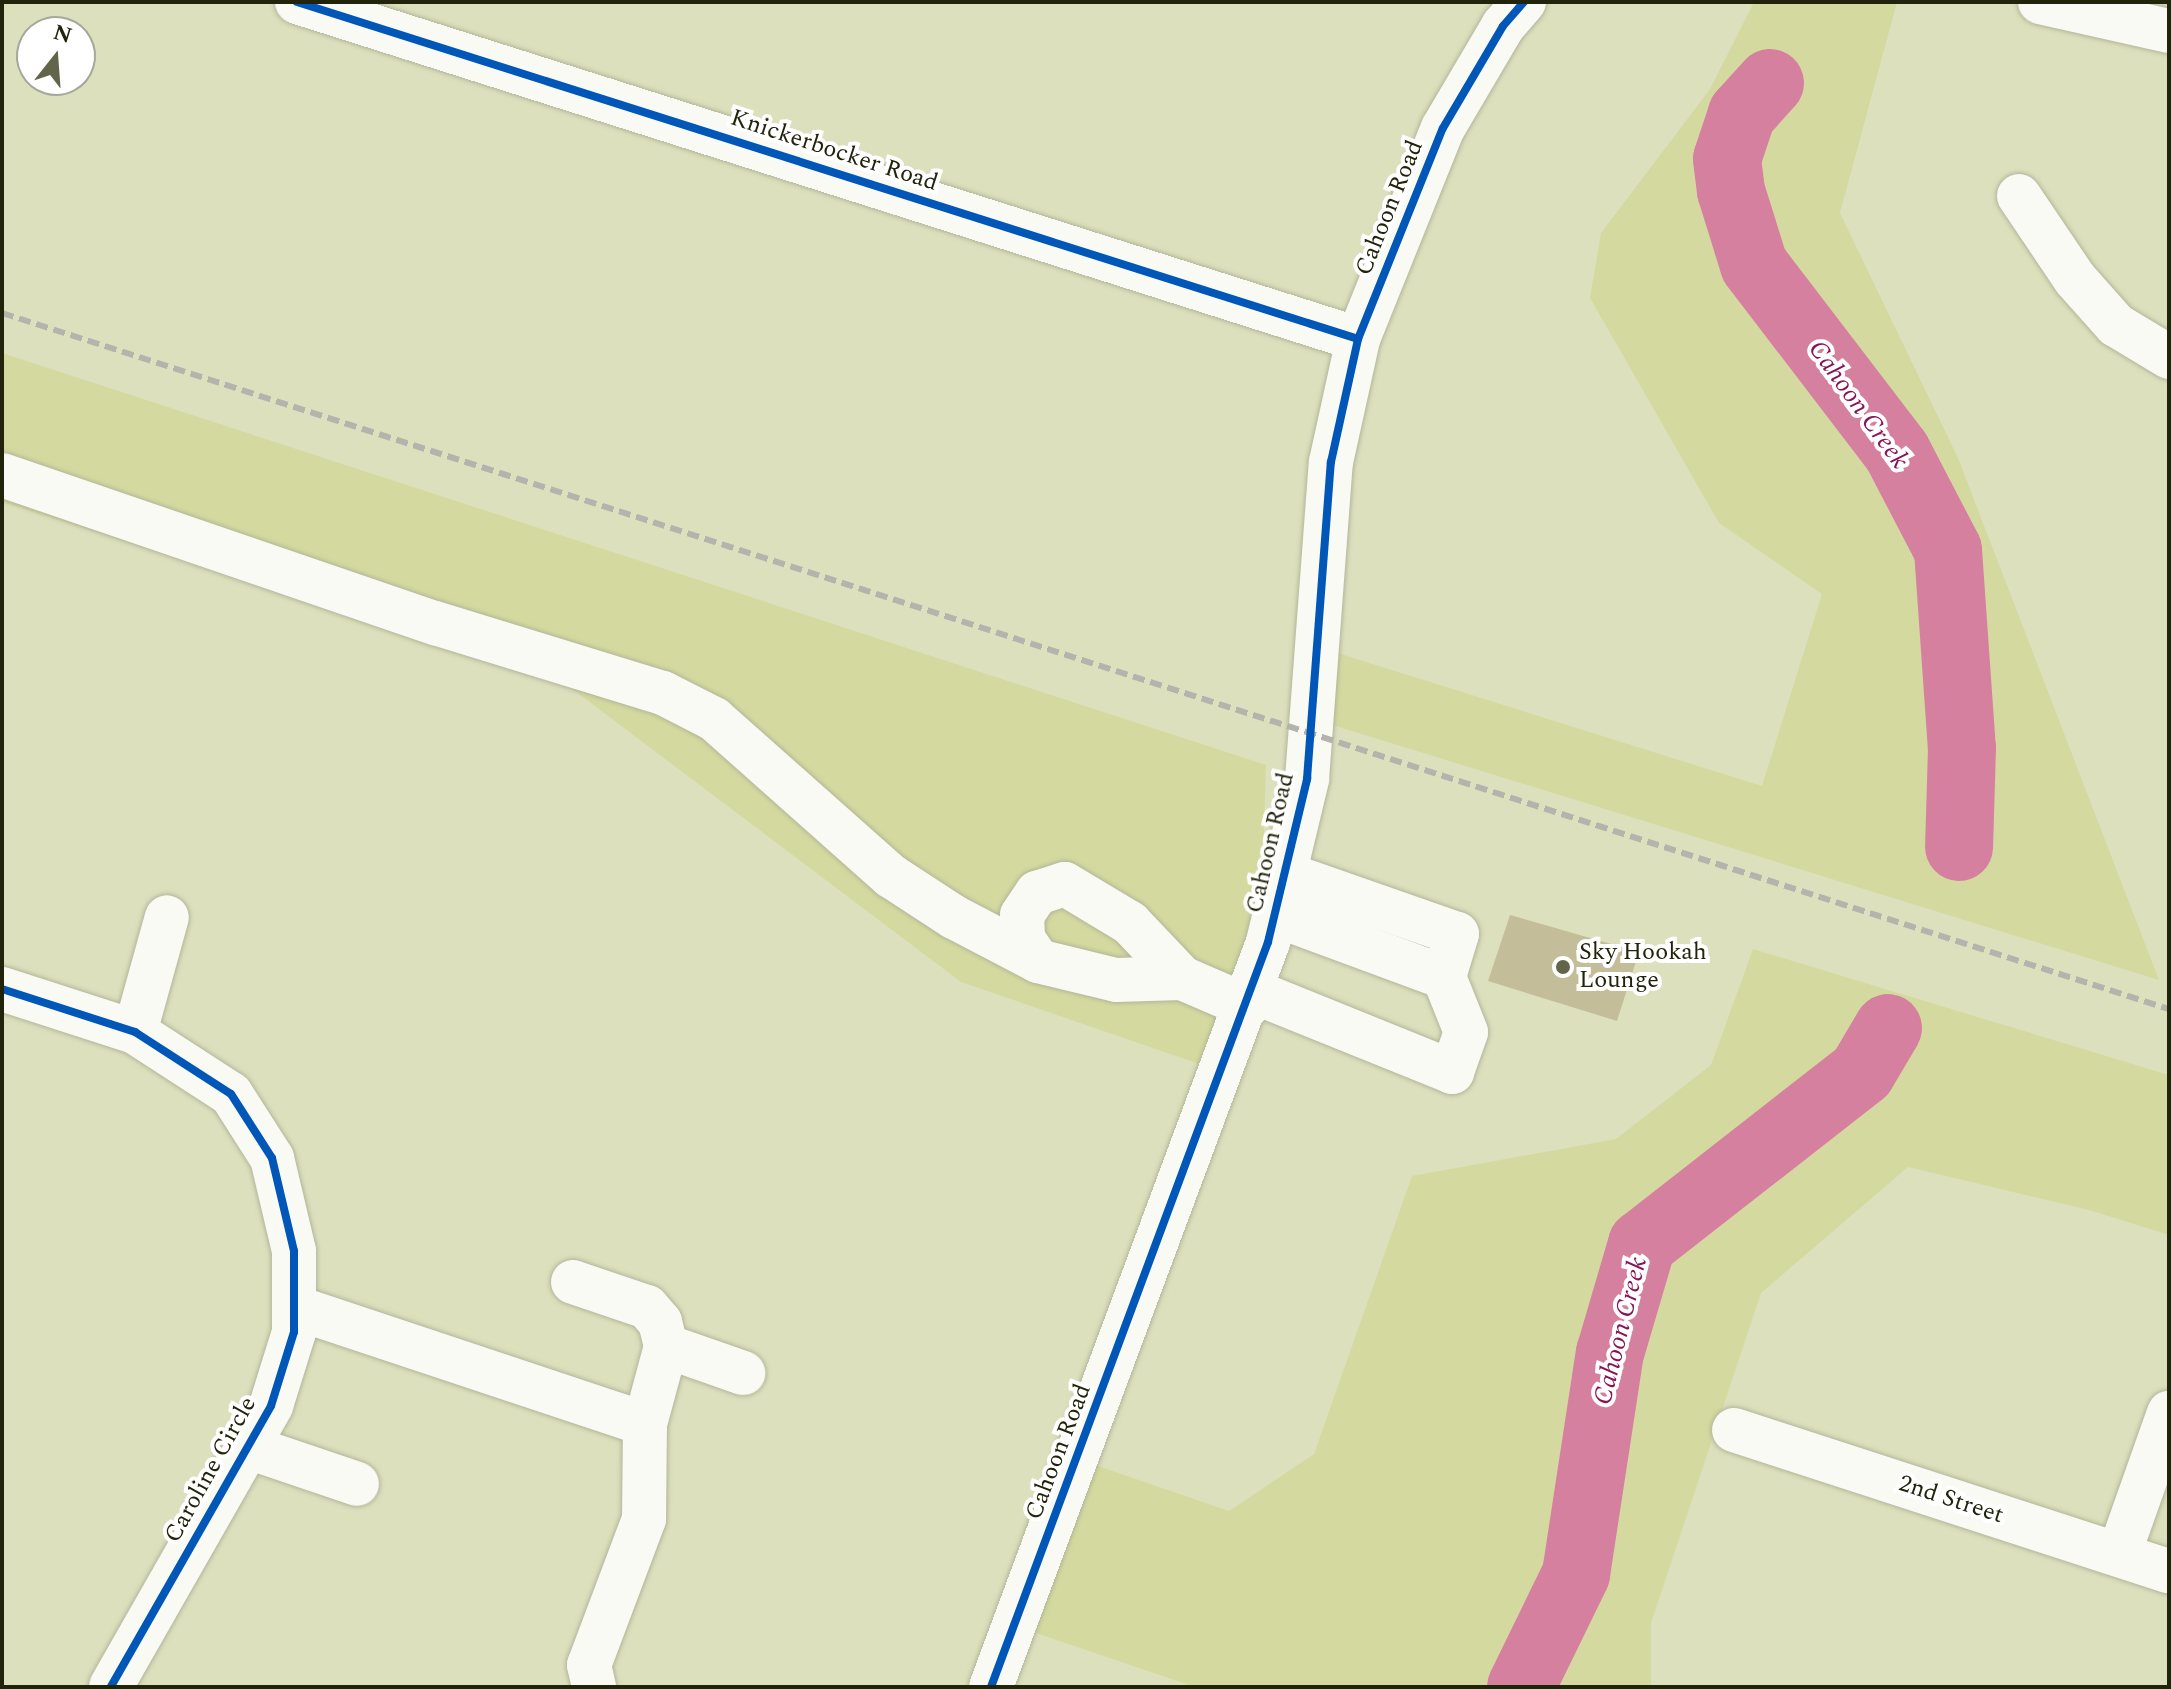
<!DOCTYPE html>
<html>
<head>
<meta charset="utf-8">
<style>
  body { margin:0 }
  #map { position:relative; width:2171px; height:1689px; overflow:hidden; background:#dce0bd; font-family:Spectral,serif }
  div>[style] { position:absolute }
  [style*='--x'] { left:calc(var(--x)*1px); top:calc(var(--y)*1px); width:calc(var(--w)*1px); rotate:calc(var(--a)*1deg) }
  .green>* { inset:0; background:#d4da9f }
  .river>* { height:68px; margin:-34px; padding:0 34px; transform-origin:34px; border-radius:34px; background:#d680a0 }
  .building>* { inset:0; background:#c3be99 }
  .roads { filter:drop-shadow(0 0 2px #b3b69a) drop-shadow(0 0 2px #b3b69a) }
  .minor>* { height:44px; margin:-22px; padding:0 22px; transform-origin:22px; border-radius:22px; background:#fafaf5 }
  .rail>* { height:6px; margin-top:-3px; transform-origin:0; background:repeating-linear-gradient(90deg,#b3b4ab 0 12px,transparent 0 18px) }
  .cycleway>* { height:8px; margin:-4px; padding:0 4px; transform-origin:4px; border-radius:4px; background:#0057b8 }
  .dots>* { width:22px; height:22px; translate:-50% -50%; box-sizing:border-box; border:4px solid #fff; border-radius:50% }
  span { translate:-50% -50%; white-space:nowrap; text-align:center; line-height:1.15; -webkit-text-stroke:8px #fff; paint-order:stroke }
  .street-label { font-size:24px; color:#21230a }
  .poi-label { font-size:24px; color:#21230a }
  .left { translate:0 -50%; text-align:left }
  .water-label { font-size:26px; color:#881455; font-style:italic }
  .frame { position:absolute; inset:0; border:4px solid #21230a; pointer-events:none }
  .north { position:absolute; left:16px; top:16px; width:80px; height:80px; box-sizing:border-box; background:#fff; border:2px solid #a6a79d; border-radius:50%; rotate:17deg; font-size:22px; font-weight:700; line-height:32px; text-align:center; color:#21230a }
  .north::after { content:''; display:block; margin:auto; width:28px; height:36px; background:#626549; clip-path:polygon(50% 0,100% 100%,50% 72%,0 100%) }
</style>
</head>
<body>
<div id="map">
  <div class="green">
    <div style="clip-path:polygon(1754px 2px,1897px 2px,1840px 213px,1958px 458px,2159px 980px,1326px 723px,1331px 651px,1762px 786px,1822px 594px,1719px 523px,1590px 298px,1601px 233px,1710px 89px)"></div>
    <div style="clip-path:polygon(2px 353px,1266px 765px,1262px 894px,1208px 1067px,961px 982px,563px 682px,2px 502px)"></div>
    <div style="clip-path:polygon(1753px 949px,2169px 1075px,2169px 1235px,2089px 1210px,1908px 1167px,1761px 1293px,1651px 1623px,1651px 1687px,1195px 1687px,1033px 1632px,1095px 1465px,1229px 1511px,1314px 1454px,1412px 1176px,1616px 1139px,1711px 1065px)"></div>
  </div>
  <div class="river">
    <div style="--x:1770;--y:83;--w:42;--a:132.1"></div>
    <div style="--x:1742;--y:114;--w:47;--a:108.4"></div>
    <div style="--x:1727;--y:159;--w:32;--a:83"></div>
    <div style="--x:1731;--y:191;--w:77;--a:72.7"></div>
    <div style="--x:1754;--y:265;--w:235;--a:52.6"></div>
    <div style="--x:1897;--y:452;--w:110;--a:62.5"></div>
    <div style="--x:1948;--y:550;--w:198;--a:86"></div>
    <div style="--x:1962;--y:748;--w:99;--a:91.7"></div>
    <div style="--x:1521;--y:1687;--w:126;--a:-64"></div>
    <div style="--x:1576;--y:1574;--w:224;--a:-81.3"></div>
    <div style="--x:1610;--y:1353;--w:114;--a:-73.6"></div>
    <div style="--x:1642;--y:1244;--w:279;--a:-38"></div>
    <div style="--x:1862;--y:1072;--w:51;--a:-59.4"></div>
  </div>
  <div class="building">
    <div style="clip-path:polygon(1510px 915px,1639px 952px,1617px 1021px,1488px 981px)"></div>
  </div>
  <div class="roads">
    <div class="minor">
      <div style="--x:297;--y:2;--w:1113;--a:17.62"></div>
      <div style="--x:2040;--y:2;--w:132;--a:12.7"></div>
      <div style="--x:2019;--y:196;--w:100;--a:56"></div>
      <div style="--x:2075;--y:279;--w:62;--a:48.3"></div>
      <div style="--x:2116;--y:325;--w:62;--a:31.1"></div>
      <div style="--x:2;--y:475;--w:458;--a:18.9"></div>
      <div style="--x:435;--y:623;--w:239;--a:17.1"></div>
      <div style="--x:663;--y:693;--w:57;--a:27"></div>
      <div style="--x:714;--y:719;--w:237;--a:41.6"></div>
      <div style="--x:891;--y:876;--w:75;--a:33.1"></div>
      <div style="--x:954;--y:917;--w:95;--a:27.6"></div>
      <div style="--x:1276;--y:915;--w:179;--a:20.3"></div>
      <div style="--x:1182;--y:978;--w:66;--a:178.3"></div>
      <div style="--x:1116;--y:980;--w:80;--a:-166.3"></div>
      <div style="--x:1038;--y:961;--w:27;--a:-124"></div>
      <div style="--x:1023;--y:939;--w:24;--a:-92"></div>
      <div style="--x:1022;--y:915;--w:27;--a:-56"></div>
      <div style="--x:1037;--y:893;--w:29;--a:-18"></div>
      <div style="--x:1065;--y:884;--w:76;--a:31"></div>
      <div style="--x:1130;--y:923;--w:76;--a:46.6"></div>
      <div style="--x:1182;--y:978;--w:71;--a:23.3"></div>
      <div style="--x:2;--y:989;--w:140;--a:17.9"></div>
      <div style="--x:135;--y:1032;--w:114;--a:32.9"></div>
      <div style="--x:231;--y:1094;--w:76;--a:57.4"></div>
      <div style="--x:272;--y:1158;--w:96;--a:76.7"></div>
      <div style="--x:294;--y:1251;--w:81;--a:90"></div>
      <div style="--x:294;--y:1332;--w:77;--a:107.3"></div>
      <div style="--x:271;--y:1406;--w:323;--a:119.7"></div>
      <div style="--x:1252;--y:991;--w:216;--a:22"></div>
      <div style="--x:1452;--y:1072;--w:42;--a:-70.7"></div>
      <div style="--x:1466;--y:1032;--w:59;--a:-111.8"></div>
      <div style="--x:1444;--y:977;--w:45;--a:-73.2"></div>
      <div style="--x:1457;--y:934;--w:181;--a:-160.7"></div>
      <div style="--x:135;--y:1032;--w:119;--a:-74.5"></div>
      <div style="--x:573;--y:1282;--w:78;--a:18.7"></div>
      <div style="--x:647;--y:1307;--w:20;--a:49"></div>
      <div style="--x:660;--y:1322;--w:25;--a:76"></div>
      <div style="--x:294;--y:1307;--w:370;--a:18.4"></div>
      <div style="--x:645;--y:1424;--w:95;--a:90.6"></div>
      <div style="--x:644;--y:1519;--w:156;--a:110.6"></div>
      <div style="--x:589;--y:1665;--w:23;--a:77"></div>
      <div style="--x:645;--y:1424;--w:81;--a:-74.9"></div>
      <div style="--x:666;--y:1346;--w:82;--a:19.3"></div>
      <div style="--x:1734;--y:1430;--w:457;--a:18"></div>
      <div style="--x:248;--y:1447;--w:115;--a:18.7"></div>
      <div style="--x:2119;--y:1554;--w:150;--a:-70.5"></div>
      <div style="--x:991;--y:1687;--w:795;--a:-69.6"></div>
      <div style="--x:1268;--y:942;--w:168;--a:-76.5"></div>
      <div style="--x:1307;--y:779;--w:318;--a:-85.7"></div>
      <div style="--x:1331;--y:462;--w:126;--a:-77.6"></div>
      <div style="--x:1358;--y:339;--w:227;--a:-68.1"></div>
      <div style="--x:1443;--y:128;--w:118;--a:-59.5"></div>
      <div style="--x:1503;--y:26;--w:32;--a:-49"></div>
    </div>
  </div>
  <div class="rail">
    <div style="--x:2;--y:313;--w:2276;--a:17.81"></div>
  </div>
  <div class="cycleway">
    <div style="--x:297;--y:2;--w:1113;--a:17.62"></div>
    <div style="--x:2;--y:989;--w:140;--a:17.9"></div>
    <div style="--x:135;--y:1032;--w:114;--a:32.9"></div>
    <div style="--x:231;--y:1094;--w:76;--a:57.4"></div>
    <div style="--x:272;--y:1158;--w:96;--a:76.7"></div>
    <div style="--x:294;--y:1251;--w:81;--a:90"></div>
    <div style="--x:294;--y:1332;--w:77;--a:107.3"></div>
    <div style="--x:271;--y:1406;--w:323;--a:119.7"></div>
    <div style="--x:991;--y:1687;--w:795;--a:-69.6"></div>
    <div style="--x:1268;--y:942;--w:168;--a:-76.5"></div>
    <div style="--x:1307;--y:779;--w:318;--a:-85.7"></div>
    <div style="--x:1331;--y:462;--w:126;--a:-77.6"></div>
    <div style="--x:1358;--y:339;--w:227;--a:-68.1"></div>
    <div style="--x:1443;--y:128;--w:118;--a:-59.5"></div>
    <div style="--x:1503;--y:26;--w:32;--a:-49"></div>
  </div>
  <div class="dots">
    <div style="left:1563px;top:967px;background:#626549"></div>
  </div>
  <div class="street-label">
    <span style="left:834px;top:151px;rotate:18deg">Knickerbocker Road</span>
    <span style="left:1390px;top:208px;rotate:-68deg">Cahoon Road</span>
    <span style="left:1271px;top:843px;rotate:-77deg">Cahoon Road</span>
    <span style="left:1059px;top:1452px;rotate:-69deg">Cahoon Road</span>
    <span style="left:211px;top:1470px;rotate:-61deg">Caroline Circle</span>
    <span style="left:1951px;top:1500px;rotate:18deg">2nd Street</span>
  </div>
  <div class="poi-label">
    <span class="left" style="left:1579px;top:967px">Sky Hookah<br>Lounge</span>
  </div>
  <div class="water-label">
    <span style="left:1858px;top:405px;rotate:54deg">Cahoon Creek</span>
    <span style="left:1621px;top:1331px;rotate:-76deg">Cahoon Creek</span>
  </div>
  <div class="frame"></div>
  <div class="north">N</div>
</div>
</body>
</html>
